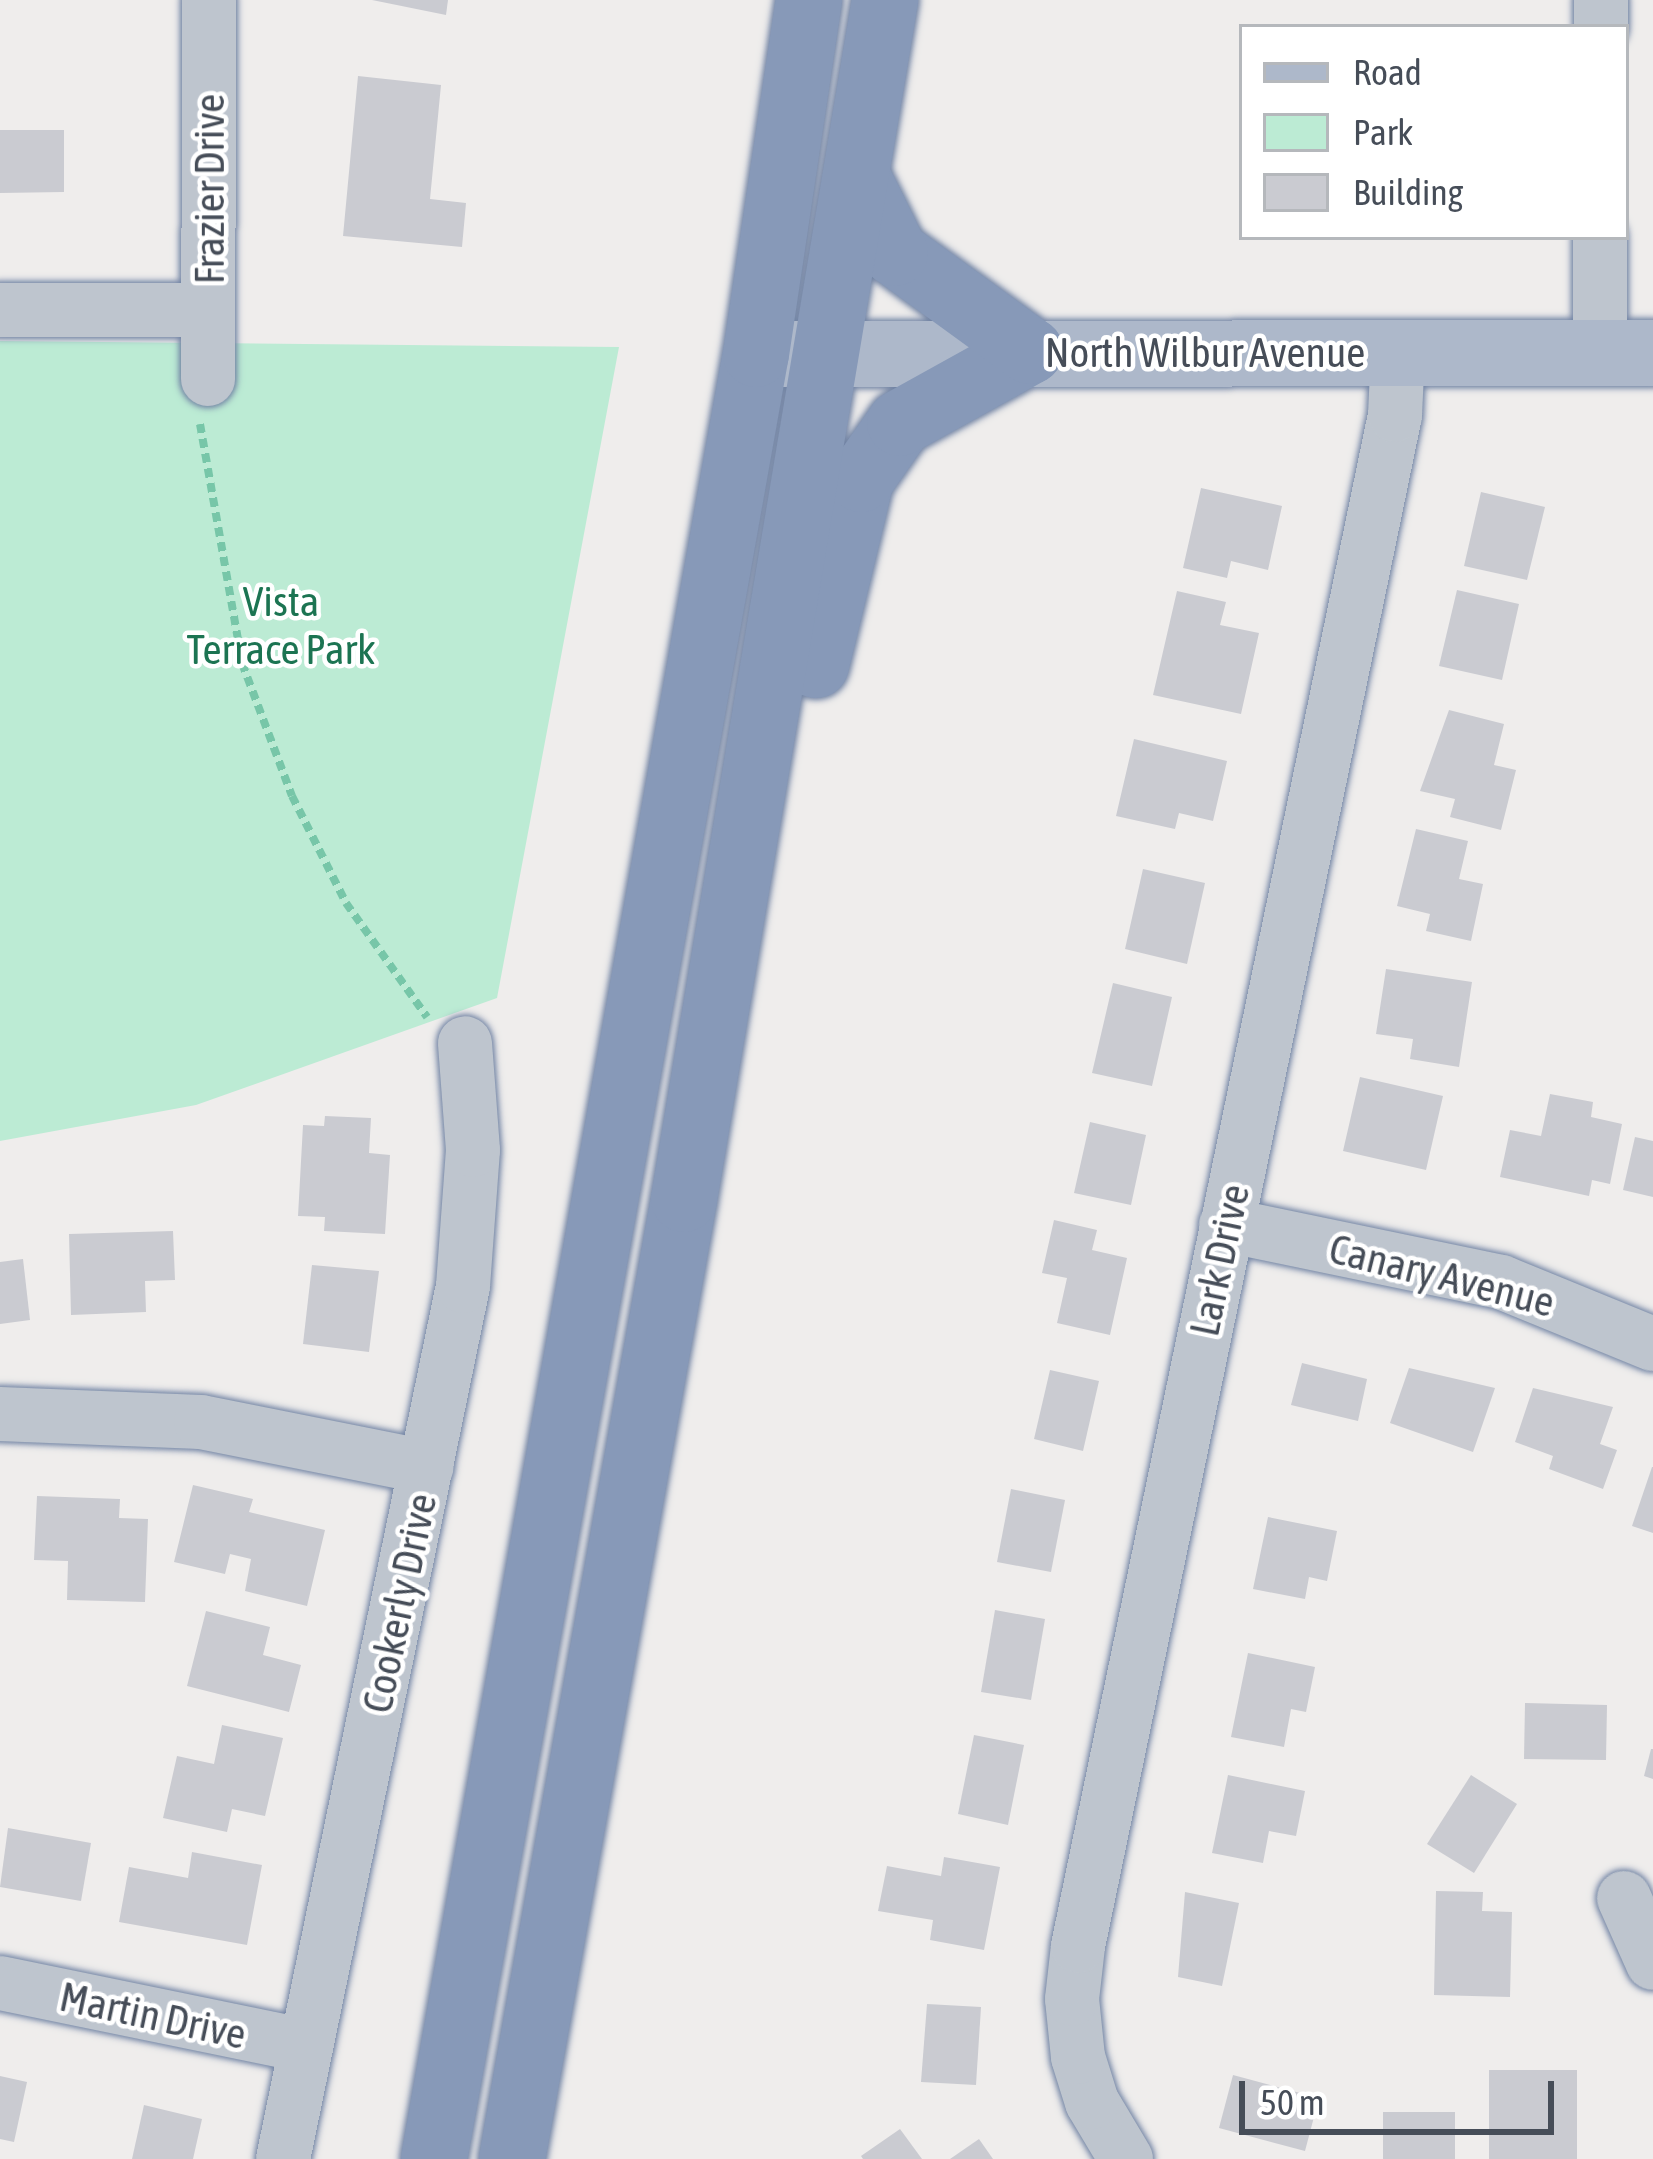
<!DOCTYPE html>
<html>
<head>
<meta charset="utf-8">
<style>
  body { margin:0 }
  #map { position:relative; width:1653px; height:2159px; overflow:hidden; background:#efedec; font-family:"Asap Condensed",sans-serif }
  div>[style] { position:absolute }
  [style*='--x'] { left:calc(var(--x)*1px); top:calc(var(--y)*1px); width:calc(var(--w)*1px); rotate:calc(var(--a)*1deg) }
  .green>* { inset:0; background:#bcebd4 }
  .building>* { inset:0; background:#cacbd1 }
  .path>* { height:8px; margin-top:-4px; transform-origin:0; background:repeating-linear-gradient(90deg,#77c6a8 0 9px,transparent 0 15px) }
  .roads { filter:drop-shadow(0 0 3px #7284a4) drop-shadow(0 0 3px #7284a4) }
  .minor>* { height:54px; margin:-27px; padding:0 27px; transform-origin:27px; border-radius:27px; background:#bec5ce }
  .major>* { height:66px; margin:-33px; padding:0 33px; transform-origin:33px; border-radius:33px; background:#adb8ca }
  .highway>* { height:66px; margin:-33px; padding:0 33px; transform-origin:33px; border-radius:33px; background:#8799b8 }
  span { translate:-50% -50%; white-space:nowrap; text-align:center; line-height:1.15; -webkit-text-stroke:9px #fff; paint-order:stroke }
  .street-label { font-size:42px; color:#464d58 }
  .park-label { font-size:42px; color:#1c7452 }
  .legend { position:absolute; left:1239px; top:24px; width:390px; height:216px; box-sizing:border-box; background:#fff; border:3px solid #b5b8bc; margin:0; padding:15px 21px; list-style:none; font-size:36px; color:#464d58 }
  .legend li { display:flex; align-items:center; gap:24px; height:60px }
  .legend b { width:60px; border:3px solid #b5b8bc }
  .scale { position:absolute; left:1239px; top:2081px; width:315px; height:54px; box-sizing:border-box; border:6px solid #464d58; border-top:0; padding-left:15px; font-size:36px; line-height:42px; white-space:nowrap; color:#464d58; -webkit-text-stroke:9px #fff; paint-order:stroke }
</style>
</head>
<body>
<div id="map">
  <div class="green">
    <div style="clip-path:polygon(0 341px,619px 347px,497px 998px,196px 1105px,0 1141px)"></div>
  </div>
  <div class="building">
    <div style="clip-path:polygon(372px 0,448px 0,446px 15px)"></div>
    <div style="clip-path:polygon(358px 76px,441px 85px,430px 199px,466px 203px,462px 247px,343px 236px)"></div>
    <div style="clip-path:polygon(0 130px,64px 130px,64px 192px,0 193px)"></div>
    <div style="clip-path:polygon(1201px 488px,1282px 506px,1268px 570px,1231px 561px,1227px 578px,1183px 568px)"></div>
    <div style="clip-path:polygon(1481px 492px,1545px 507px,1527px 580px,1464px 566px)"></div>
    <div style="clip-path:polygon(1457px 590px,1519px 604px,1502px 680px,1439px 666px)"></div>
    <div style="clip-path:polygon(1177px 591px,1226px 602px,1220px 625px,1259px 633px,1241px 714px,1153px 695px)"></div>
    <div style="clip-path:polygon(1449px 710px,1504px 724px,1494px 765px,1516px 770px,1501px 830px,1450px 817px,1455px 799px,1420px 791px)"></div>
    <div style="clip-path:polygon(1134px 739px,1227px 761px,1213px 821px,1179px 813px,1175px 829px,1116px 816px)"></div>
    <div style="clip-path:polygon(1416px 829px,1468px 841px,1459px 879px,1483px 884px,1471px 941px,1426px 931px,1430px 914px,1397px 906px)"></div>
    <div style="clip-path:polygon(1143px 869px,1205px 883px,1187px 964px,1125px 949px)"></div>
    <div style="clip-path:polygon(1386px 969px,1472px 982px,1459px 1067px,1410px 1059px,1413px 1039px,1376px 1034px)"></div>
    <div style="clip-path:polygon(1113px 983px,1172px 997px,1152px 1086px,1092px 1073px)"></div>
    <div style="clip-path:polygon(1360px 1077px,1443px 1096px,1426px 1170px,1343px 1151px)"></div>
    <div style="clip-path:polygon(1550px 1094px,1593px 1102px,1591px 1117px,1622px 1124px,1610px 1184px,1592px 1180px,1589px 1196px,1500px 1177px,1510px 1130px,1541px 1136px)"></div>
    <div style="clip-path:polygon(325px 1116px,371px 1118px,369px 1153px,390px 1155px,385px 1234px,324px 1231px,325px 1217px,298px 1216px,303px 1125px,324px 1126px)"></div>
    <div style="clip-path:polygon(1090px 1122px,1146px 1135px,1131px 1205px,1074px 1193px)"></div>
    <div style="clip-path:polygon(1635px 1137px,1653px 1141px,1653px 1197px,1623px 1190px)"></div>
    <div style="clip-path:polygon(1054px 1220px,1097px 1230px,1092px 1250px,1127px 1258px,1110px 1335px,1057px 1323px,1067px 1278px,1042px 1273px)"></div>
    <div style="clip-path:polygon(173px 1231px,175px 1280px,145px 1281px,146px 1312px,71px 1315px,69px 1234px)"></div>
    <div style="clip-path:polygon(23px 1259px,30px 1320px,0 1324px,0 1262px)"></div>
    <div style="clip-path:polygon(312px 1265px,379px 1271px,369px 1352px,303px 1344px)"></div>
    <div style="clip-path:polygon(1302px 1363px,1367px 1379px,1358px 1421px,1291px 1405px)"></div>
    <div style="clip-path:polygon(1409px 1368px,1495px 1388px,1473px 1452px,1390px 1423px)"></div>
    <div style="clip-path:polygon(1050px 1370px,1099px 1381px,1083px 1451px,1034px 1439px)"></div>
    <div style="clip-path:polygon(1533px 1388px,1613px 1407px,1600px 1444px,1617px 1450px,1603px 1489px,1549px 1469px,1553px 1456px,1515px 1442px)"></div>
    <div style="clip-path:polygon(1652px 1467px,1653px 1467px,1653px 1533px,1632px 1526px)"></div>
    <div style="clip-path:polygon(193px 1485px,253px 1499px,249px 1512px,325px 1530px,307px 1606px,245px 1591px,251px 1559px,230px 1554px,225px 1574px,174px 1562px)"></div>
    <div style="clip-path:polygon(1011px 1489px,1065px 1500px,1051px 1572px,997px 1562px)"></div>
    <div style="clip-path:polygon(37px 1496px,120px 1499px,119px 1518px,148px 1519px,145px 1602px,67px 1600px,68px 1561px,34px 1560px)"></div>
    <div style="clip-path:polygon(1268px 1517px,1337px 1531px,1327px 1581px,1309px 1577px,1305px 1599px,1253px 1589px)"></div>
    <div style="clip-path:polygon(995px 1610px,1045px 1619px,1031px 1700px,981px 1692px)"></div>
    <div style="clip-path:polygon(206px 1611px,270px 1627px,263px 1655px,301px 1665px,289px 1712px,187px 1686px)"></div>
    <div style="clip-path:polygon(1248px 1653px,1315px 1667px,1306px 1712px,1291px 1709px,1284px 1747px,1231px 1737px)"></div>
    <div style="clip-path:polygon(1525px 1703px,1607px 1705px,1606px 1760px,1524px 1759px)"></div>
    <div style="clip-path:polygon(222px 1725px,283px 1738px,265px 1816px,232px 1809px,227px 1832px,163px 1818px,177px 1756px,214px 1764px)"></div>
    <div style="clip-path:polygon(974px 1735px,1024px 1745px,1008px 1825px,958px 1814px)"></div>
    <div style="clip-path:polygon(1651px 1749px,1653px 1749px,1653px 1779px,1644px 1776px)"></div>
    <div style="clip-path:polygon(1228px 1775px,1305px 1791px,1296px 1836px,1269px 1831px,1263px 1863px,1212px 1853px)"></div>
    <div style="clip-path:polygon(1471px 1775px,1517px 1804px,1474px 1873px,1427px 1844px)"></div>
    <div style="clip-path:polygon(8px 1828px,91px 1843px,81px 1901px,0 1887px)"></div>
    <div style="clip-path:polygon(192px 1852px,262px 1865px,247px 1945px,119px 1922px,129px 1867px,188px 1878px)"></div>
    <div style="clip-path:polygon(944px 1857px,1000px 1867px,984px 1950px,930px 1940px,933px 1920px,878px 1911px,887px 1866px,941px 1876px)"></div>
    <div style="clip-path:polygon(1436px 1891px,1483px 1892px,1482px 1911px,1512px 1912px,1510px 1997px,1434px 1995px)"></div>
    <div style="clip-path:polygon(1185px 1892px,1239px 1903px,1222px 1986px,1178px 1977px)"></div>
    <div style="clip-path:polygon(927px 2004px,981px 2007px,976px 2085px,921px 2082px)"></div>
    <div style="clip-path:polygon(1489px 2070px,1577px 2070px,1577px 2159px,1489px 2159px)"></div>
    <div style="clip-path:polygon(1233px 2075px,1319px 2098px,1305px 2151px,1219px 2128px)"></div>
    <div style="clip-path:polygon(0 2076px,27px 2082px,14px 2142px,0 2139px)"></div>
    <div style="clip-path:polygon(144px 2105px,202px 2119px,193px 2159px,132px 2159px)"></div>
    <div style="clip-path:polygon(1383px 2112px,1455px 2112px,1455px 2159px,1383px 2159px)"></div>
    <div style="clip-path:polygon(900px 2129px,922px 2159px,863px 2159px,861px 2156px)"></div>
    <div style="clip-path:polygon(979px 2139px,993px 2159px,950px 2159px)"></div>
  </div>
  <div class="path">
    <div style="--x:200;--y:424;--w:243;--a:80"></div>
    <div style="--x:242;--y:663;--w:142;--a:69.4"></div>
    <div style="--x:292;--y:796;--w:120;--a:63.2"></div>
    <div style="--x:346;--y:903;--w:140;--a:54.6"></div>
  </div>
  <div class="roads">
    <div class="minor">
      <div style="--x:1601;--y:27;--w:27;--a:-90"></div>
      <div style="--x:0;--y:310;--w:208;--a:0"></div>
      <div style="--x:1600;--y:353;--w:116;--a:-90"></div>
      <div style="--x:208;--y:379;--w:379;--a:-89.8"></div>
      <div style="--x:1226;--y:1225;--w:281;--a:11.7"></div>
      <div style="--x:1501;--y:1282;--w:164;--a:22.2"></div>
      <div style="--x:0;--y:1414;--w:201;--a:2.3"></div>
      <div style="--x:201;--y:1422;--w:230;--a:11.3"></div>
      <div style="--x:1624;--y:1898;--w:71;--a:66"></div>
      <div style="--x:0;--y:1983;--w:312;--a:11.6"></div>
      <div style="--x:283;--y:2159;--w:891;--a:-78.35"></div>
      <div style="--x:463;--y:1286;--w:136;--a:-85.8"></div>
      <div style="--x:473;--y:1150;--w:107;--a:-94.3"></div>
      <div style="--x:1126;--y:2159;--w:66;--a:-120.8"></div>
      <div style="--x:1092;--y:2102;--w:47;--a:-107.3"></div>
      <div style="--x:1078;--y:2057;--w:58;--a:-95.9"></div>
      <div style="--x:1072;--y:1999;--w:53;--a:-83.5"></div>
      <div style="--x:1078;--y:1946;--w:1563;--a:-78.3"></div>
      <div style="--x:1395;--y:415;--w:63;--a:-87.3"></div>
    </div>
    <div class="major">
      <div style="--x:769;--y:354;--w:884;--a:-0.06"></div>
    </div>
    <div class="highway">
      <div style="--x:816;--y:665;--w:191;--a:-76.4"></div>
      <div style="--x:861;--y:479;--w:68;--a:-55.1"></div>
      <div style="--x:900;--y:423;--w:149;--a:-29"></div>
      <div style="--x:1030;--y:351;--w:167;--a:-144"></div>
      <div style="--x:895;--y:253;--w:81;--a:-116.3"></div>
      <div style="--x:434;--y:2159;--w:1833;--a:-79.89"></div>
      <div style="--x:756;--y:354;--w:358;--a:-81.5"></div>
      <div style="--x:512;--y:2159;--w:975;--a:-79.84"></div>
      <div style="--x:684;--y:1199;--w:1216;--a:-80.48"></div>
    </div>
  </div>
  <div class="street-label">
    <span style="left:209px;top:189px;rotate:-90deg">Frazier Drive</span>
    <span style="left:1205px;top:352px">North Wilbur Avenue</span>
    <span style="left:1219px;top:1260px;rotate:-78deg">Lark Drive</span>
    <span style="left:1442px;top:1275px;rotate:14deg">Canary Avenue</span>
    <span style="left:399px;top:1603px;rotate:-78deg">Cookerly Drive</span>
    <span style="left:153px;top:2015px;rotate:12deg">Martin Drive</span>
  </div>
  <div class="park-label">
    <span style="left:281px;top:625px">Vista<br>Terrace Park</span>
  </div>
  <ul class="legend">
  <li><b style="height:15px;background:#adb8ca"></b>Road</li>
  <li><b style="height:33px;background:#bcebd4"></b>Park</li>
  <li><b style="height:33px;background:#cacbd1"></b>Building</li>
  </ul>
  <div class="scale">50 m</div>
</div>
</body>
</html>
